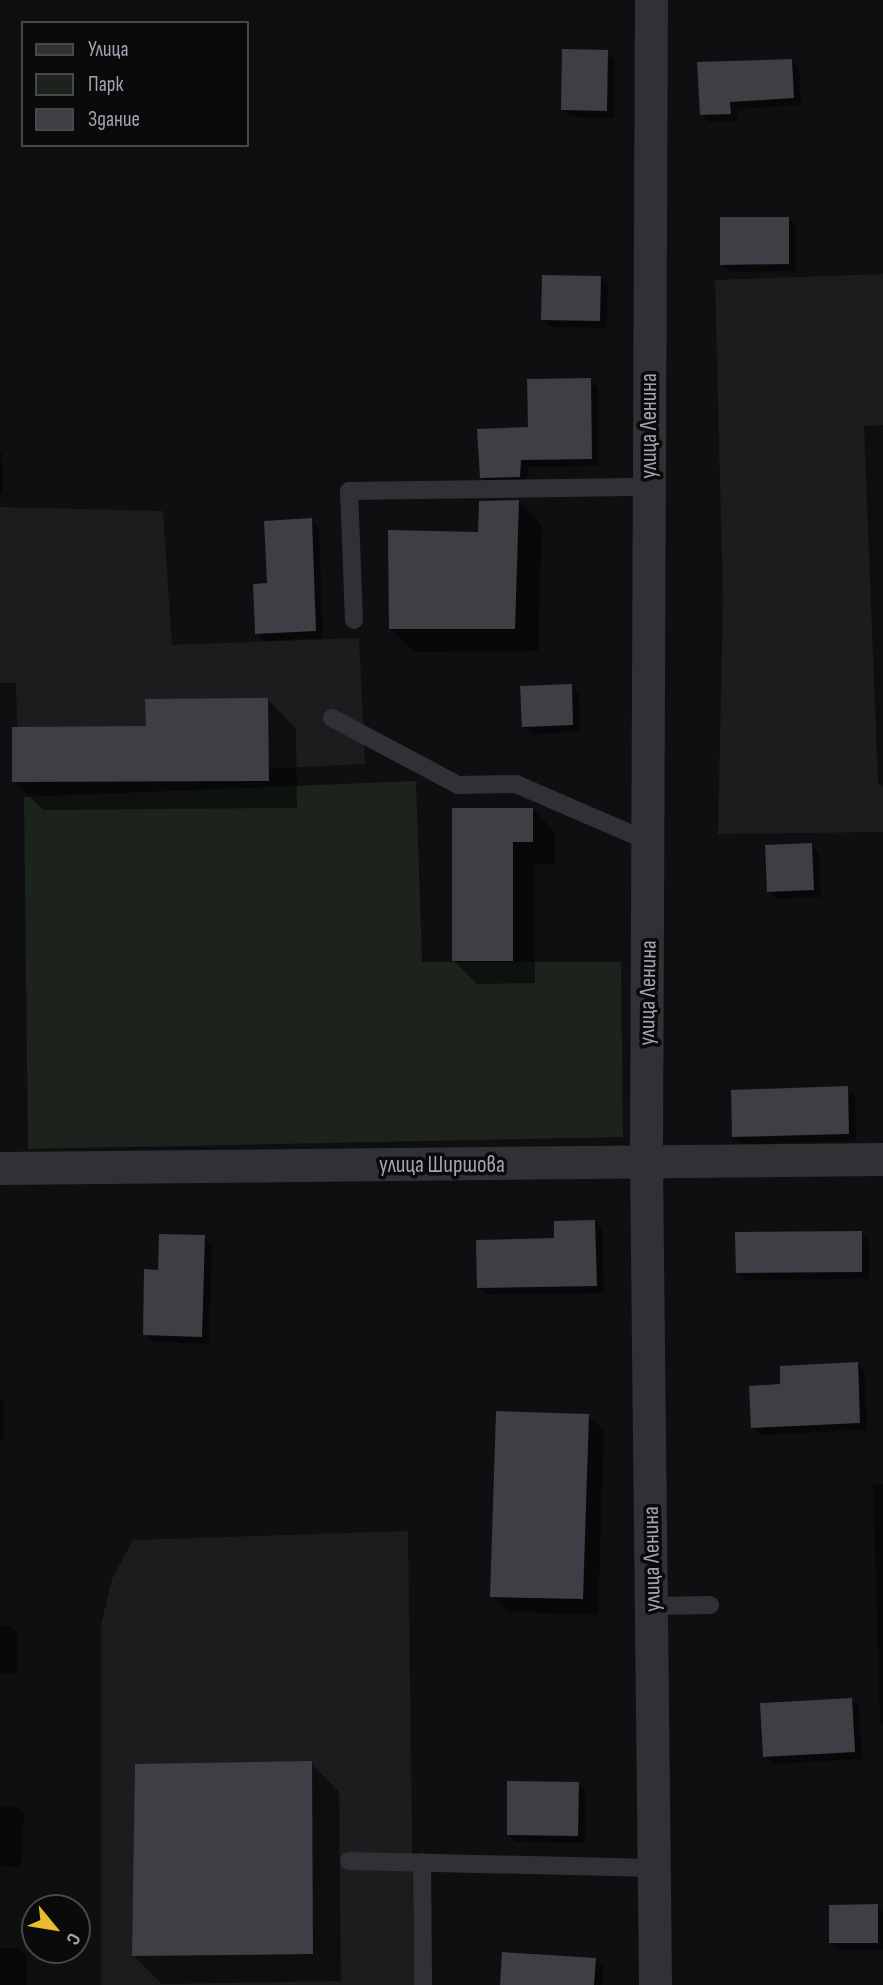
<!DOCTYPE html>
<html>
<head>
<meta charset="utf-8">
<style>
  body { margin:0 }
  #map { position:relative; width:883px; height:1985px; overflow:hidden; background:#0f0f11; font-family:"Sofia Sans Condensed",sans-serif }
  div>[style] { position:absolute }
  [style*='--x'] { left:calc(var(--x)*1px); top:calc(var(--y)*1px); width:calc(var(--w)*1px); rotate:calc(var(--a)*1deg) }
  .built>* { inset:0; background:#1c1b1d }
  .green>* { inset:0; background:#1c231d }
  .shadow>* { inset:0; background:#0007 }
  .building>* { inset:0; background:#3e3f44 }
  .service>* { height:18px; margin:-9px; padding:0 9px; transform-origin:9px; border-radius:9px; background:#303135 }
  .minor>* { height:33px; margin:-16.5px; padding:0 16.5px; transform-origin:16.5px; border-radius:16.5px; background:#303135 }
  span { translate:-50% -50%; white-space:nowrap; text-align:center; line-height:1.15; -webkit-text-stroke:7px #0a0a0b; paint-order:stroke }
  .street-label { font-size:23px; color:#a1a4b1 }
  .legend { position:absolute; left:21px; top:21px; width:228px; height:126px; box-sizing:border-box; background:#0a0a0b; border:2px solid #46484d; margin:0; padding:9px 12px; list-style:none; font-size:21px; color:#a1a4b1 }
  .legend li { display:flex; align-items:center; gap:14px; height:35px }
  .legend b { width:35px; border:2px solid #46484d }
  .north { position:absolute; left:21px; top:1894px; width:70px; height:70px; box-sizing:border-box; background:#0a0a0b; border:2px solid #46484d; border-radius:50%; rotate:120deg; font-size:19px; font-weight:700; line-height:28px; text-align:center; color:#a1a4b1 }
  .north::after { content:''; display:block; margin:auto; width:24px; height:32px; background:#eabb2e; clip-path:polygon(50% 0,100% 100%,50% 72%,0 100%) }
</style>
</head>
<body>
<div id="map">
  <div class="built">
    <div style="clip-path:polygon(883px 274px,883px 832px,718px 834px,723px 601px,715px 280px)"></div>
    <div style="clip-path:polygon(0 507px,163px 511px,172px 645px,359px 638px,365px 764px,19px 781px,16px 683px,0 683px)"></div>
    <div style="clip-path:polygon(408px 1531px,414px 1985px,101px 1985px,101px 1625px,112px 1579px,133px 1540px)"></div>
  </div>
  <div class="green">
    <div style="clip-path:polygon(416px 781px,422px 962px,621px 962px,623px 1137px,28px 1149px,24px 797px)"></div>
  </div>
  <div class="shadow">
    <div style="clip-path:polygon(607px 52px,615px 60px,614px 118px,570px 117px,563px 110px)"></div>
    <div style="clip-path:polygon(791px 60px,799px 68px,801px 105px,737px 109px,738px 121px,709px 122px,702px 115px)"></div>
    <div style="clip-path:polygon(788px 218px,796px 226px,796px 271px,730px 272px,722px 264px)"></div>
    <div style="clip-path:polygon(601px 278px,608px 286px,607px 328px,551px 327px,543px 319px)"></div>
    <div style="clip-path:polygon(590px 380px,598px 388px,599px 466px,528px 467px,527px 484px,489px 485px,481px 477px,530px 429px)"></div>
    <div style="clip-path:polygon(883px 425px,883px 787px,878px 782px,864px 426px)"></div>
    <div style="clip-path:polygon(0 452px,2px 454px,3px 494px,0 494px)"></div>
    <div style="clip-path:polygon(519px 502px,542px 525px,538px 651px,414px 652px,391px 629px,479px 534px)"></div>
    <div style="clip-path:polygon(311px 520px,319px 528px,323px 638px,264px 641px,256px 633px,268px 585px)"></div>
    <div style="clip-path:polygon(571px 686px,579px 694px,580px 732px,532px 734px,524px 726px)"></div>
    <div style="clip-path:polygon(268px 700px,296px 729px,297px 808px,43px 810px,14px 781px)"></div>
    <div style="clip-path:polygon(454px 809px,533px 809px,555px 832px,555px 864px,535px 864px,535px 983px,477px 984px,454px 961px)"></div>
    <div style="clip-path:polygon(812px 845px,819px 852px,821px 897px,777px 899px,769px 892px)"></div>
    <div style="clip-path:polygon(847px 1088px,855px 1096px,856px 1141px,742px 1144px,734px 1137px)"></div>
    <div style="clip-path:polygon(595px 1221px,602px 1229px,604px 1293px,486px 1295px,479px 1287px)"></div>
    <div style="clip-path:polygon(862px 1233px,869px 1241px,869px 1279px,745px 1280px,738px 1272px)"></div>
    <div style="clip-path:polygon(204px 1237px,212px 1245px,209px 1344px,152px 1342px,145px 1334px)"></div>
    <div style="clip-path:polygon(857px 1364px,865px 1372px,867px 1430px,761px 1435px,753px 1428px)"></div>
    <div style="clip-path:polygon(0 1398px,4px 1402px,4px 1440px,0 1440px)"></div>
    <div style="clip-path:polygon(588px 1416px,604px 1431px,598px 1615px,508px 1612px,492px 1596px)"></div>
    <div style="clip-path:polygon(873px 1484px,883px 1484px,883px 1725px,880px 1722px)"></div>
    <div style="clip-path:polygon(0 1626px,10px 1626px,17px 1634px,17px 1674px,0 1674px)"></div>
    <div style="clip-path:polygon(852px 1700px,859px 1707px,862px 1759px,773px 1764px,765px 1756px)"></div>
    <div style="clip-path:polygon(311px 1763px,339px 1792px,341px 1981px,162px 1984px,133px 1955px)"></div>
    <div style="clip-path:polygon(578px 1784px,586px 1791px,585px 1843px,516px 1842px,508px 1834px)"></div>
    <div style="clip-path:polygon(0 1806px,16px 1807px,24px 1814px,21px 1867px,0 1866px)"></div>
    <div style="clip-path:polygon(877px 1906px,883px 1912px,883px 1950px,839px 1950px,831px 1942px)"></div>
    <div style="clip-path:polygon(0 1948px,19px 1948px,27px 1955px,27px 1985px,0 1985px)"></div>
    <div style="clip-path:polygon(595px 1959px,603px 1967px,602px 1985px,502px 1985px)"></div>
  </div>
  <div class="building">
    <div style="clip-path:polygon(562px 49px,608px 50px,607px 111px,561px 110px)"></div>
    <div style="clip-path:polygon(792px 59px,794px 98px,730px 102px,731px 114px,700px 115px,697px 62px)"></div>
    <div style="clip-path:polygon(720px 217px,789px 217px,789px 264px,720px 265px)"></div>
    <div style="clip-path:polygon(542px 275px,601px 276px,600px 321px,541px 320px)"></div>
    <div style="clip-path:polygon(591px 378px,592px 459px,521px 460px,520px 477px,480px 478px,477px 429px,528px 427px,527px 379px)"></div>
    <div style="clip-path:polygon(519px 500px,515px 629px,389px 629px,388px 530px,478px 532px,479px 501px)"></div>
    <div style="clip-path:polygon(312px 518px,316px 631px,255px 634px,253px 584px,267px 583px,264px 521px)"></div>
    <div style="clip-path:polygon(572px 684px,573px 725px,522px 727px,520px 686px)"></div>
    <div style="clip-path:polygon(268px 698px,269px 781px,12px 782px,12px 727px,146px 726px,145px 699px)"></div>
    <div style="clip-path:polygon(452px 808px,533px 808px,533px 842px,513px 842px,513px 961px,452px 961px)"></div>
    <div style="clip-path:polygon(812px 843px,814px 890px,767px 892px,765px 845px)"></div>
    <div style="clip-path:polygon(848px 1086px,849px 1134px,732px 1137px,731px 1090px)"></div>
    <div style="clip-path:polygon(595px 1220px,597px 1286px,477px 1288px,476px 1240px,554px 1238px,554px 1221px)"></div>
    <div style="clip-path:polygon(862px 1231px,862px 1272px,736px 1273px,735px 1232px)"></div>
    <div style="clip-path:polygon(159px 1234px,205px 1235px,202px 1337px,143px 1335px,144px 1269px,158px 1270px)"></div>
    <div style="clip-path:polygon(858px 1362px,860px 1423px,751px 1428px,749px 1386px,780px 1384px,780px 1366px)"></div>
    <div style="clip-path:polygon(496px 1411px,589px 1414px,583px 1599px,490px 1597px)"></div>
    <div style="clip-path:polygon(852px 1698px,855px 1752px,763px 1757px,760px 1703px)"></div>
    <div style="clip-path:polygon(312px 1761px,313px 1954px,132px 1956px,135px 1764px)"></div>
    <div style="clip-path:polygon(507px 1781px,579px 1782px,578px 1836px,507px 1835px)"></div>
    <div style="clip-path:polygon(878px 1904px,878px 1943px,829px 1943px,829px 1905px)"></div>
    <div style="clip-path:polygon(502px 1952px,596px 1958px,594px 1985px,500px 1985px)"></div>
  </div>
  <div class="service">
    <div style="--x:354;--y:620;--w:129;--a:-92.2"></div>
    <div style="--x:349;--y:491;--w:300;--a:-0.8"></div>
    <div style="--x:332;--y:718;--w:143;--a:28"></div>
    <div style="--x:458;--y:785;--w:58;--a:-1"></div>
    <div style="--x:516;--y:784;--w:146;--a:23.4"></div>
    <div style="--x:653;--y:1606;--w:57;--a:-1"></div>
    <div style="--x:349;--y:1861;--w:305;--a:1.3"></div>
    <div style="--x:422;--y:1862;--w:123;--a:89.5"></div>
  </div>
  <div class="minor">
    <div style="--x:651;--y:0;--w:1164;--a:90.25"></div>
    <div style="--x:646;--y:1164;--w:821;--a:89.37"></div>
    <div style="--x:0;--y:1168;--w:883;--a:-0.58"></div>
  </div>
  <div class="street-label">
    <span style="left:649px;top:426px;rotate:-90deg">улица Ленина</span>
    <span style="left:648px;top:993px;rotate:-89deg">улица Ленина</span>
    <span style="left:442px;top:1165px">улица Ширшова</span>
    <span style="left:652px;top:1559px;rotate:-91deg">улица Ленина</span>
  </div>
  <ul class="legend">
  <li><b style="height:9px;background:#303135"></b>Улица</li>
  <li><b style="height:19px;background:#1c231d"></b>Парк</li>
  <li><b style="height:19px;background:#3e3f44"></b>Здание</li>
  </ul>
  <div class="north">С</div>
</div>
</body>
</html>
